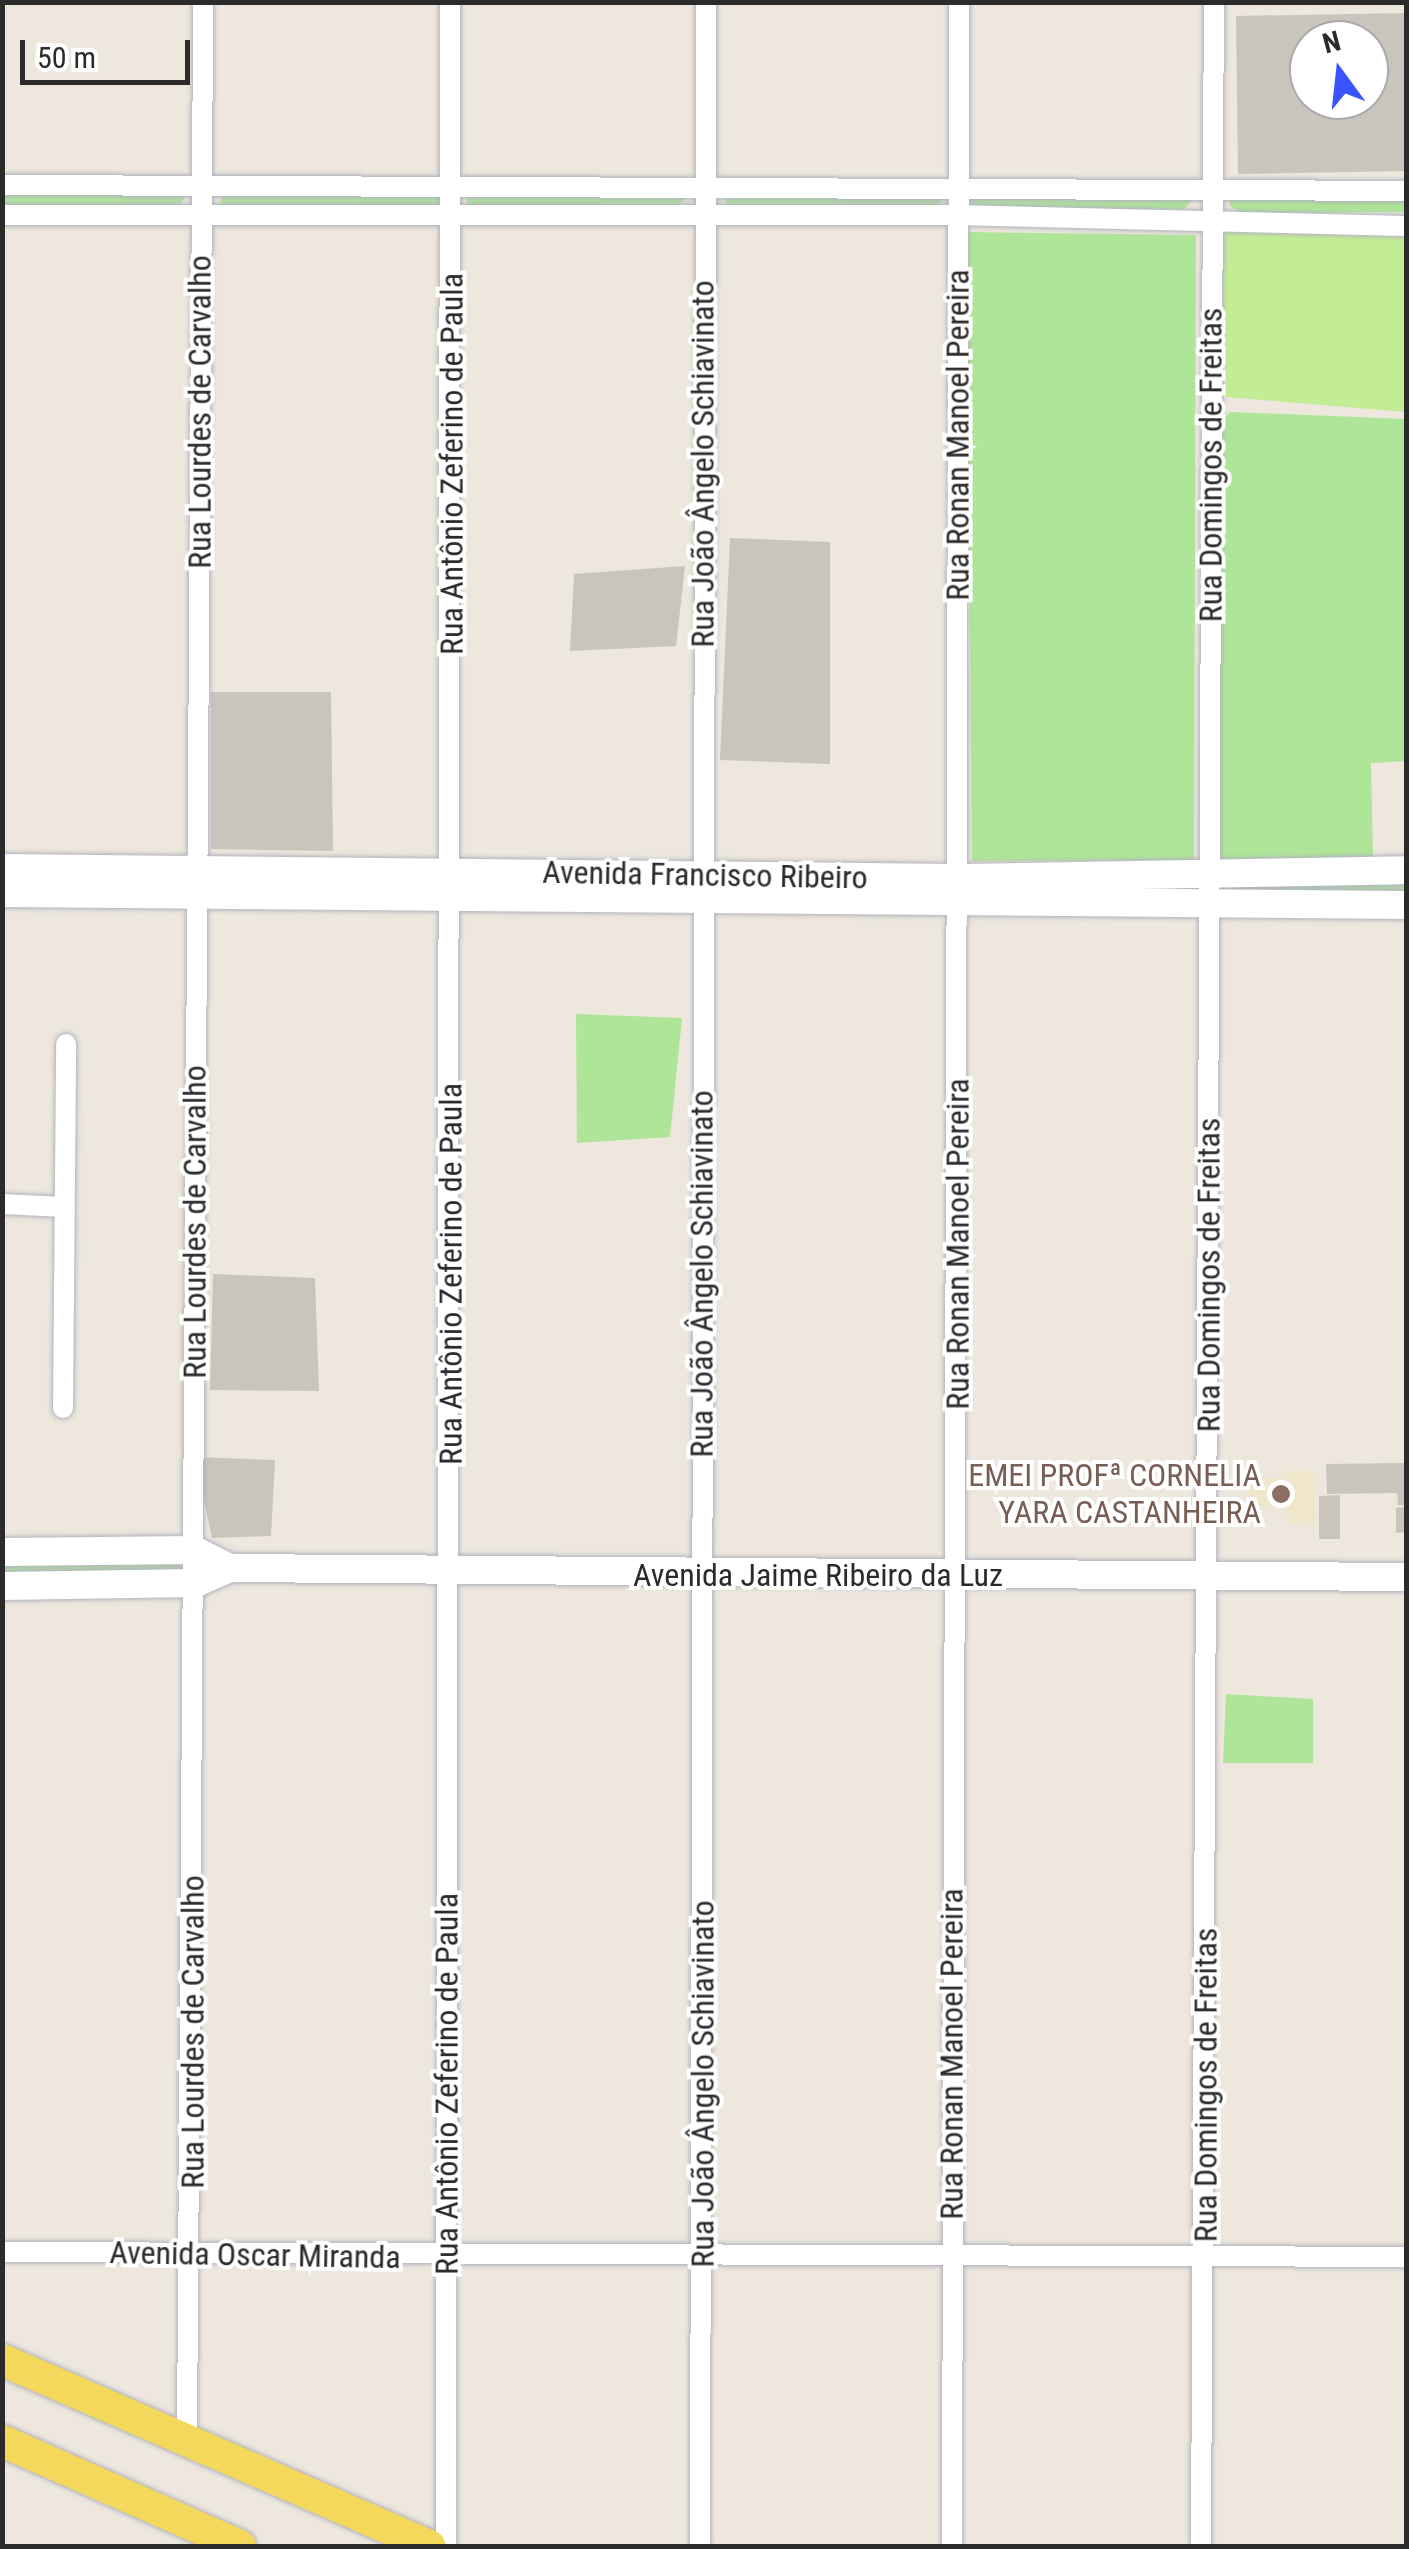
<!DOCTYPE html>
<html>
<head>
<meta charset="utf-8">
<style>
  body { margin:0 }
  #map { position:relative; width:1409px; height:2549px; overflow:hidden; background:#ede7dd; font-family:"Roboto Condensed",sans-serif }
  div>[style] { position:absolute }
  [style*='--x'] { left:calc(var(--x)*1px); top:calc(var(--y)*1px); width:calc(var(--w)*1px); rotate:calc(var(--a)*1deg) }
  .education>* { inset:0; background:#efe6cc }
  .green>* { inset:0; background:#afe598 }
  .pitch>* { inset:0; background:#c3ed94 }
  .building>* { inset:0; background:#c9c5bc }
  .roads { filter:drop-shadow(0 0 2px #b1b3bf) drop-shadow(0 0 2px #b1b3bf) }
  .street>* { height:20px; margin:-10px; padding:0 10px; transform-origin:10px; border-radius:10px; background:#fff }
  .secondary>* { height:28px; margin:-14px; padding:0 14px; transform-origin:14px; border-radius:14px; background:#fff }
  .primary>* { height:32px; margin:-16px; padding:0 16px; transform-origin:16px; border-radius:16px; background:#f4d85b }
  .dots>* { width:28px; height:28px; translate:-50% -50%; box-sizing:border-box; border:5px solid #fff; border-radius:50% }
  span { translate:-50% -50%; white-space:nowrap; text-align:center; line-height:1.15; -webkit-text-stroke:8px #fff; paint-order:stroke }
  .street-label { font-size:32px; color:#2b2b2b }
  .education-label { font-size:32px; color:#785e54 }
  .right { translate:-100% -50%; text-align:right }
  .frame { position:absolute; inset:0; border:5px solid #2b2b2b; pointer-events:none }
  .north { position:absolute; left:1289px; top:20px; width:100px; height:100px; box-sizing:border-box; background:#fff; border:2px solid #aaa; border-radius:50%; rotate:345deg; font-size:28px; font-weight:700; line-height:40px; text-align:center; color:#2b2b2b }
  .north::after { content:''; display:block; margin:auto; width:35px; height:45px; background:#3954fe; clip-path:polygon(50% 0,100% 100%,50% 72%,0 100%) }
  .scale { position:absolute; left:20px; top:40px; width:170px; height:45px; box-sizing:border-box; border:5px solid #2b2b2b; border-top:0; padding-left:12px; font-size:30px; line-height:35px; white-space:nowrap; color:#2b2b2b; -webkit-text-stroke:8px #fff; paint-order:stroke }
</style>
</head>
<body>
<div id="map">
  <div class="education">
    <div style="clip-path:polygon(1286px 1471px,1314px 1471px,1316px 1524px,1286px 1524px,1285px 1508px,1247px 1509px,1246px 1479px,1285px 1477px)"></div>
  </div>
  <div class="green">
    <div style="clip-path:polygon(2px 189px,182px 191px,185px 198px,177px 207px,3px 208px)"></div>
    <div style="clip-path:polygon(434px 190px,443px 199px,440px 206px,224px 208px,220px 202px,223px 194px)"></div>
    <div style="clip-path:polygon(466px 192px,686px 197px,686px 198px,677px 207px,467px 205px)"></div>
    <div style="clip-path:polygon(725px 192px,945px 198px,936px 207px,726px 205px)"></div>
    <div style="clip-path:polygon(1406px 193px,1406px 212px,1239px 213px,1229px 205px,1232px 197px)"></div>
    <div style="clip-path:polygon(972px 195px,1192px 200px,1184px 209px,979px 210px,970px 202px)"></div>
    <div style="clip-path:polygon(967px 232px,1196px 235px,1194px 860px,972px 861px)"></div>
    <div style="clip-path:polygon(1230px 412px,1406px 419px,1406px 761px,1371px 763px,1373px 858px,1219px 862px,1221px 420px)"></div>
    <div style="clip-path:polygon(1406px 877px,1406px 897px,1236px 895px,1232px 889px,1235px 882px)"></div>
    <div style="clip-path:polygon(576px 1014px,682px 1018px,670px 1137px,577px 1143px)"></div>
    <div style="clip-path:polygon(3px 1558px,178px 1562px,182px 1569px,178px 1575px,3px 1577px)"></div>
    <div style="clip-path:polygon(1226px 1694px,1313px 1699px,1313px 1763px,1223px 1763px)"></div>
  </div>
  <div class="pitch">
    <div style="clip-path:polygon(1221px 232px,1406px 237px,1406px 412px,1226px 397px)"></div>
  </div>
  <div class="building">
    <div style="clip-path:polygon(evenodd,1406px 13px,1406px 171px,1238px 174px,1236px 16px,1406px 13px,1309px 40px,1369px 40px,1369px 100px,1309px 100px,1309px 40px)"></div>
    <div style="clip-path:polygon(730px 538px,830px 542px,830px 764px,720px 760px)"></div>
    <div style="clip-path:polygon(685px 566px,676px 646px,570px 651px,574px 574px)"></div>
    <div style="clip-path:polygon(211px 692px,331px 692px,333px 851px,211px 849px)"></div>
    <div style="clip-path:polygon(213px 1274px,315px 1278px,319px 1391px,210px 1390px)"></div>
    <div style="clip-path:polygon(195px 1457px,275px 1460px,271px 1536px,212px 1538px)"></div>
    <div style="clip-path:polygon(1406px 1463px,1406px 1505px,1398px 1505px,1397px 1493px,1327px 1494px,1326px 1464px)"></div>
    <div style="clip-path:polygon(1340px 1495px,1340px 1539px,1319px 1539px,1319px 1496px)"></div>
    <div style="clip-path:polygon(1406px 1507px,1406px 1532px,1396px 1533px,1396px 1508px)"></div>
  </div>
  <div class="roads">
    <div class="street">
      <div style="--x:2;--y:185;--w:1404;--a:0.24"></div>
      <div style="--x:2;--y:215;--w:954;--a:0"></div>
      <div style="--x:956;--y:215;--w:450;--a:1.4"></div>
      <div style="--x:2;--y:1204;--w:62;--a:2.8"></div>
      <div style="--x:63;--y:1408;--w:364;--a:-89.5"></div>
      <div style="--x:2;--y:2252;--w:1404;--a:0.2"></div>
      <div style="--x:187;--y:2441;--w:2439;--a:-89.62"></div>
      <div style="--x:446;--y:2546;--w:2544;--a:-89.91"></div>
      <div style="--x:700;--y:2546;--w:2544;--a:-89.86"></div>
      <div style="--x:952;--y:2546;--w:2544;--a:-89.84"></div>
      <div style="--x:1201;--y:2546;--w:2544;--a:-89.71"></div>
    </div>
    <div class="secondary">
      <div style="--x:2;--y:868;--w:958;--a:0.6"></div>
      <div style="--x:960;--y:878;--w:446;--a:-1"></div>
      <div style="--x:2;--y:893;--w:1404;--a:0.49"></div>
      <div style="--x:2;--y:1552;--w:192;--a:-0.6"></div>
      <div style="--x:194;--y:1550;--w:40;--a:26.6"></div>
      <div style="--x:2;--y:1586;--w:194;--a:-0.9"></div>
      <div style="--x:196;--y:1583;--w:37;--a:-24"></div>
      <div style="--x:230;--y:1568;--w:1176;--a:0.44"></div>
    </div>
    <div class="primary">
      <div style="--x:2;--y:2360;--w:466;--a:23.5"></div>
      <div style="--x:2;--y:2441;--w:260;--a:23.8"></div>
    </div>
  </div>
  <div class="dots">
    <div style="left:1281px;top:1494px;background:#8d6e63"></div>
  </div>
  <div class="street-label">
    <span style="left:200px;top:412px;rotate:-90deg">Rua Lourdes de Carvalho</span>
    <span style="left:958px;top:435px;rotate:-90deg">Rua Ronan Manoel Pereira</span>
    <span style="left:452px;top:464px;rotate:-90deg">Rua Antônio Zeferino de Paula</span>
    <span style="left:703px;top:464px;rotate:-90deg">Rua João Ângelo Schiavinato</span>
    <span style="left:1211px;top:465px;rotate:-90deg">Rua Domingos de Freitas</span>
    <span style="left:705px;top:875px;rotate:1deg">Avenida Francisco Ribeiro</span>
    <span style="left:195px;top:1222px;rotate:-90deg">Rua Lourdes de Carvalho</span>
    <span style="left:958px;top:1244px;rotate:-90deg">Rua Ronan Manoel Pereira</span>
    <span style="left:451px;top:1274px;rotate:-90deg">Rua Antônio Zeferino de Paula</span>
    <span style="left:702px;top:1274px;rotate:-90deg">Rua João Ângelo Schiavinato</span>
    <span style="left:1209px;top:1275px;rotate:-90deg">Rua Domingos de Freitas</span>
    <span style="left:818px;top:1575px">Avenida Jaime Ribeiro da Luz</span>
    <span style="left:193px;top:2032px;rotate:-90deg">Rua Lourdes de Carvalho</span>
    <span style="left:952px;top:2054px;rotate:-90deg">Rua Ronan Manoel Pereira</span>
    <span style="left:447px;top:2084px;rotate:-90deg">Rua Antônio Zeferino de Paula</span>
    <span style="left:703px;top:2084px;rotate:-90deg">Rua João Ângelo Schiavinato</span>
    <span style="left:1206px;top:2085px;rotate:-90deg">Rua Domingos de Freitas</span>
    <span style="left:255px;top:2255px;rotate:1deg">Avenida Oscar Miranda</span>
  </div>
  <div class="education-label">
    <span class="right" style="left:1261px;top:1494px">EMEI PROFª CORNELIA<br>YARA CASTANHEIRA</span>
  </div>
  <div class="frame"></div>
  <div class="north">N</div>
  <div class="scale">50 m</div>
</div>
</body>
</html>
